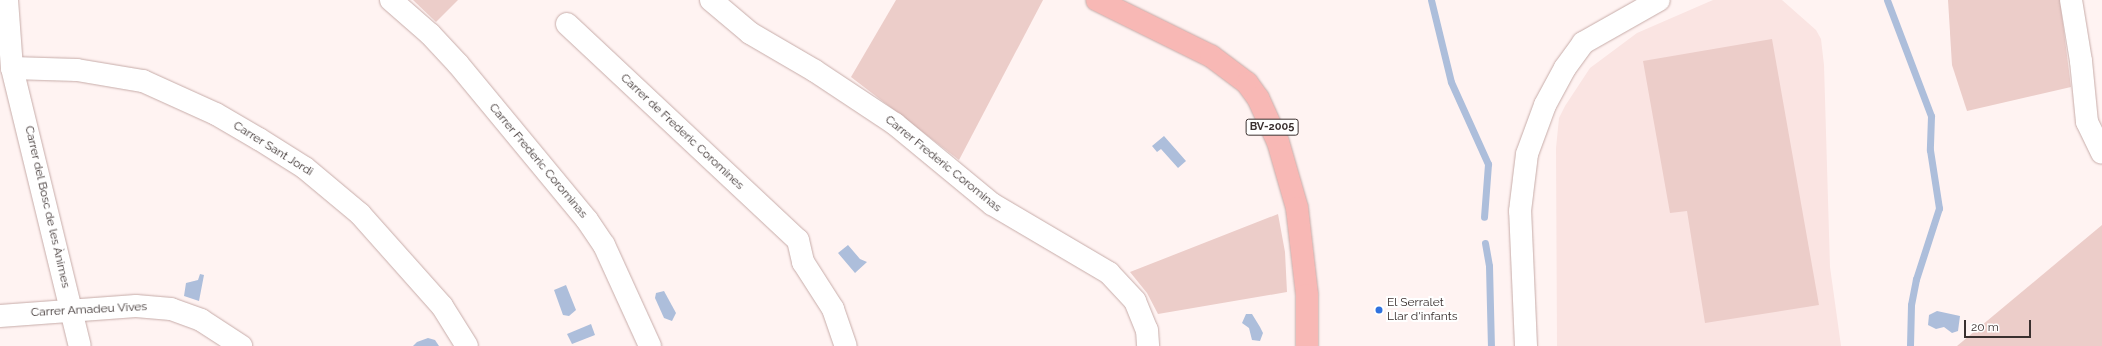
<!DOCTYPE html>
<html>
<head>
<meta charset="utf-8">
<style>
  body { margin:0 }
  #map { position:relative; width:2102px; height:346px; overflow:hidden; background:#fff3f2; font-family:Raleway,sans-serif }
  div>[style] { position:absolute }
  [style*='--x'] { left:calc(var(--x)*1px); top:calc(var(--y)*1px); width:calc(var(--w)*1px); rotate:calc(var(--a)*1deg) }
  .built>* { inset:0; background:#fae4e2 }
  .green>* { inset:0; background:#eccdc9 }
  .water>* { inset:0; background:#adbedb }
  .stream>* { height:7px; margin:-3.5px; padding:0 3.5px; transform-origin:3.5px; border-radius:3.5px; background:#adbedb }
  .roads { filter:drop-shadow(0 0 1px #c7aca9) drop-shadow(0 0 1px #c7aca9) }
  .minor>* { height:22px; margin:-11px; padding:0 11px; transform-origin:11px; border-radius:11px; background:#fff }
  .primary>* { height:22px; margin:-11px; padding:0 11px; transform-origin:11px; border-radius:11px; background:#f8b8b5 }
  .dots>* { width:11px; height:11px; translate:-50% -50%; box-sizing:border-box; border:2px solid #fff; border-radius:50% }
  span { translate:-50% -50%; white-space:nowrap; text-align:center; line-height:1.15; -webkit-text-stroke:4px #fff; paint-order:stroke }
  .shield-label span { padding:1px 3px; background:#fff; border:1px solid; border-radius:3px; -webkit-text-stroke-width:0 }
  .shield-label { font-size:11px; color:#3a302f; font-weight:700 }
  .street-label { font-size:12px; color:#3a302f }
  .poi-label { font-size:12px; color:#3a302f }
  .left { translate:0 -50%; text-align:left }
  .scale { position:absolute; left:1964px; top:320px; width:67px; height:18px; box-sizing:border-box; border:2px solid #3a302f; border-top:0; padding-left:5px; font-size:12px; line-height:14px; white-space:nowrap; color:#3a302f; -webkit-text-stroke:3px #fff; paint-order:stroke }
</style>
</head>
<body>
<div id="map">
  <div class="built">
    <div style="clip-path:polygon(1713px 0,1782px 0,1816px 30px,1821px 39px,1824px 65px,1830px 267px,1841px 346px,1557px 346px,1556px 148px,1559px 118px,1565px 106px,1590px 68px,1637px 33px)"></div>
  </div>
  <div class="green">
    <div style="clip-path:polygon(413px 0,458px 0,436px 22px)"></div>
    <div style="clip-path:polygon(896px 0,1043px 0,959px 160px,851px 77px)"></div>
    <div style="clip-path:polygon(1948px 0,2060px 0,2071px 87px,1967px 111px,1952px 65px)"></div>
    <div style="clip-path:polygon(1772px 39px,1819px 305px,1705px 323px,1687px 211px,1670px 213px,1643px 61px)"></div>
    <div style="clip-path:polygon(1278px 214px,1285px 252px,1287px 292px,1158px 314px,1147px 293px,1130px 272px)"></div>
    <div style="clip-path:polygon(2102px 225px,2102px 346px,1957px 346px)"></div>
  </div>
  <div class="water">
    <div style="clip-path:polygon(1164px 136px,1186px 161px,1178px 168px,1161px 149px,1157px 152px,1152px 146px)"></div>
    <div style="clip-path:polygon(848px 245px,860px 259px,867px 262px,855px 273px,838px 253px)"></div>
    <div style="clip-path:polygon(200px 274px,204px 275px,199px 301px,184px 296px,186px 283px,198px 280px)"></div>
    <div style="clip-path:polygon(566px 285px,576px 310px,569px 316px,563px 315px,554px 290px)"></div>
    <div style="clip-path:polygon(664px 291px,676px 313px,672px 321px,664px 318px,655px 298px,656px 293px)"></div>
    <div style="clip-path:polygon(1937px 311px,1960px 316px,1958px 331px,1952px 333px,1944px 327px,1936px 329px,1928px 325px,1929px 315px)"></div>
    <div style="clip-path:polygon(1246px 314px,1252px 314px,1260px 327px,1263px 333px,1260px 341px,1252px 340px,1249px 328px,1242px 323px)"></div>
    <div style="clip-path:polygon(591px 324px,595px 335px,572px 344px,567px 334px)"></div>
    <div style="clip-path:polygon(428px 338px,435px 340px,439px 346px,413px 346px,417px 342px)"></div>
  </div>
  <div class="stream">
    <div style="--x:1431;--y:0;--w:84;--a:76.3"></div>
    <div style="--x:1451;--y:82;--w:90;--a:65.7"></div>
    <div style="--x:1488;--y:164;--w:53;--a:94.3"></div>
    <div style="--x:1887;--y:0;--w:124;--a:69.2"></div>
    <div style="--x:1931;--y:116;--w:34;--a:92"></div>
    <div style="--x:1930;--y:150;--w:59;--a:81.2"></div>
    <div style="--x:1939;--y:208;--w:75;--a:107.9"></div>
    <div style="--x:1916;--y:279;--w:26;--a:101"></div>
    <div style="--x:1911;--y:305;--w:41;--a:91.4"></div>
    <div style="--x:1485;--y:243;--w:23;--a:80"></div>
    <div style="--x:1489;--y:266;--w:80;--a:88.6"></div>
  </div>
  <div class="roads">
    <div class="minor">
      <div style="--x:7;--y:0;--w:68;--a:85.8"></div>
      <div style="--x:12;--y:68;--w:286;--a:76.3"></div>
      <div style="--x:391;--y:0;--w:52;--a:41.1"></div>
      <div style="--x:430;--y:34;--w:41;--a:47"></div>
      <div style="--x:458;--y:64;--w:202;--a:50.4"></div>
      <div style="--x:587;--y:220;--w:30;--a:56"></div>
      <div style="--x:604;--y:245;--w:111;--a:65.5"></div>
      <div style="--x:711;--y:0;--w:51;--a:40.2"></div>
      <div style="--x:750;--y:33;--w:75;--a:30.3"></div>
      <div style="--x:815;--y:71;--w:96;--a:33.5"></div>
      <div style="--x:895;--y:124;--w:126;--a:39.5"></div>
      <div style="--x:992;--y:204;--w:136;--a:30.5"></div>
      <div style="--x:1109;--y:273;--w:38;--a:47"></div>
      <div style="--x:1135;--y:301;--w:31;--a:68"></div>
      <div style="--x:1147;--y:330;--w:16;--a:86"></div>
      <div style="--x:2071;--y:0;--w:62;--a:80.7"></div>
      <div style="--x:2081;--y:61;--w:61;--a:84.4"></div>
      <div style="--x:2087;--y:122;--w:34;--a:64"></div>
      <div style="--x:567;--y:24;--w:316;--a:43.1"></div>
      <div style="--x:798;--y:240;--w:23;--a:77"></div>
      <div style="--x:803;--y:262;--w:56;--a:57.4"></div>
      <div style="--x:833;--y:309;--w:39;--a:71"></div>
      <div style="--x:12;--y:68;--w:65;--a:1.8"></div>
      <div style="--x:77;--y:70;--w:67;--a:9.5"></div>
      <div style="--x:143;--y:81;--w:80;--a:24.3"></div>
      <div style="--x:216;--y:114;--w:50;--a:30.2"></div>
      <div style="--x:259;--y:139;--w:54;--a:32.2"></div>
      <div style="--x:305;--y:168;--w:72;--a:39.9"></div>
      <div style="--x:360;--y:214;--w:123;--a:48.3"></div>
      <div style="--x:442;--y:306;--w:47;--a:58"></div>
      <div style="--x:0;--y:316;--w:136;--a:-4.2"></div>
      <div style="--x:136;--y:306;--w:35;--a:5"></div>
      <div style="--x:171;--y:309;--w:32;--a:20"></div>
      <div style="--x:201;--y:320;--w:48;--a:33"></div>
      <div style="--x:1526;--y:346;--w:135;--a:-92.5"></div>
      <div style="--x:1520;--y:211;--w:57;--a:-83"></div>
      <div style="--x:1527;--y:154;--w:52;--a:-69.8"></div>
      <div style="--x:1545;--y:105;--w:42;--a:-61.6"></div>
      <div style="--x:1565;--y:68;--w:31;--a:-54"></div>
      <div style="--x:1583;--y:43;--w:87;--a:-29.5"></div>
    </div>
    <div class="primary">
      <div style="--x:1097;--y:0;--w:127;--a:26.2"></div>
      <div style="--x:1211;--y:56;--w:45;--a:36.9"></div>
      <div style="--x:1247;--y:83;--w:19;--a:54"></div>
      <div style="--x:1258;--y:98;--w:48;--a:65.6"></div>
      <div style="--x:1278;--y:142;--w:69;--a:73.9"></div>
      <div style="--x:1297;--y:208;--w:88;--a:83.4"></div>
      <div style="--x:1307;--y:295;--w:51;--a:90"></div>
    </div>
  </div>
  <div class="dots">
    <div style="left:1379px;top:310px;background:#3072df"></div>
  </div>
  <div class="shield-label">
    <span style="left:1272px;top:127px">BV-2005</span>
  </div>
  <div class="street-label">
    <span style="left:682px;top:132px;rotate:43deg">Carrer de Frederic Coromines</span>
    <span style="left:273px;top:149px;rotate:32deg">Carrer Sant Jordi</span>
    <span style="left:538px;top:161px;rotate:50deg">Carrer Frederic Corominas</span>
    <span style="left:943px;top:164px;rotate:39deg">Carrer Frederic Corominas</span>
    <span style="left:47px;top:207px;rotate:77deg">Carrer del Bosc de les Ànimes</span>
    <span style="left:89px;top:310px;rotate:-3deg">Carrer Amadeu Vives</span>
  </div>
  <div class="poi-label">
    <span class="left" style="left:1387px;top:310px">El Serralet<br>Llar d'infants</span>
  </div>
  <div class="scale">20 m</div>
</div>
</body>
</html>
